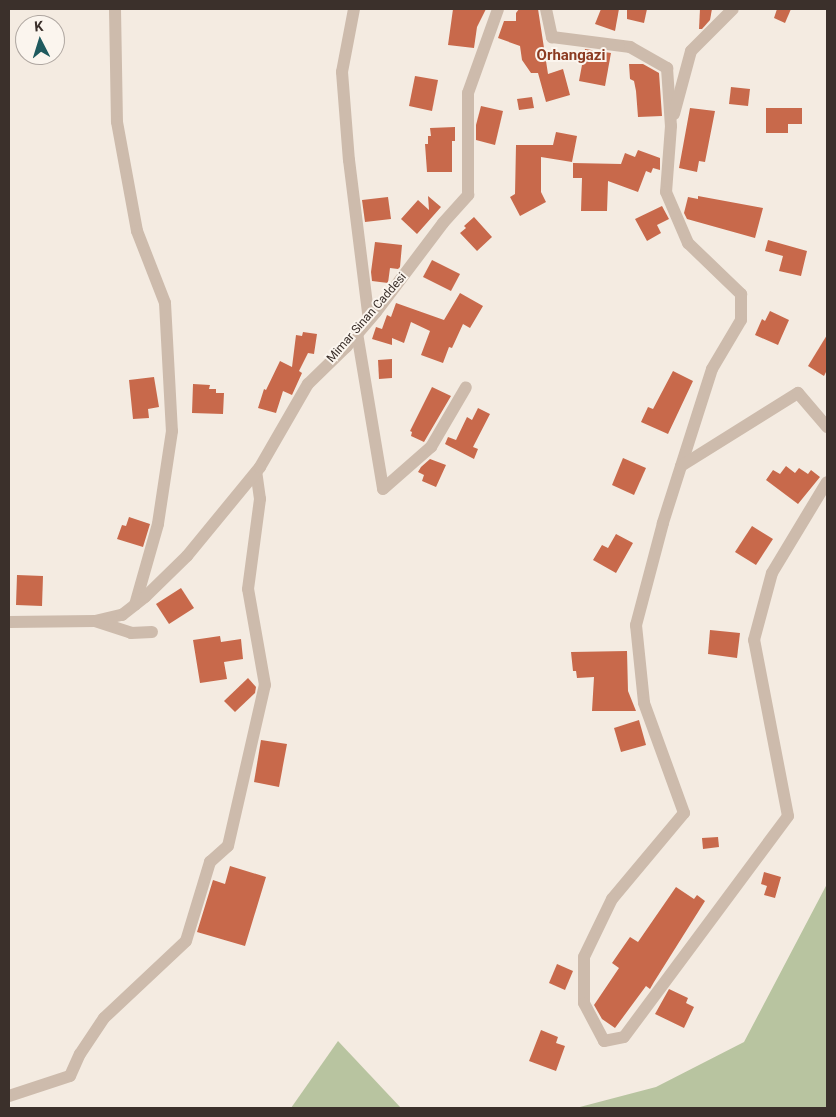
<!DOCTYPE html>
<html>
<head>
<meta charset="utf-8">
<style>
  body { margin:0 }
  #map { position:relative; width:836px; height:1117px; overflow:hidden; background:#f4ebe1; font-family:Roboto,sans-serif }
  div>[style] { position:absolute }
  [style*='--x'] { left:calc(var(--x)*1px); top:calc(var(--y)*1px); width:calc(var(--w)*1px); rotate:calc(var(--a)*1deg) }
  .green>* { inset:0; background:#b8c4a0 }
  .building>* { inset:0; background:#c8694b }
  .minor>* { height:12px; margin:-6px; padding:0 6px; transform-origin:6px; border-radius:6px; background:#cdbbac }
  .tertiary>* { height:12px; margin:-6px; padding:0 6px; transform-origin:6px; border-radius:6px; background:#cdbbac }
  span { translate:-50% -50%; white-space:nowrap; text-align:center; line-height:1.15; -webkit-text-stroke:4px #fbf5ee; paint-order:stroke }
  .street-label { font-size:12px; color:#3b302b }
  .quarter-label { font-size:15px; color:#8c3b22; font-weight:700 }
  .frame { position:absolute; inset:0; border:10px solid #3b302b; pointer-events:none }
  .north { position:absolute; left:15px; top:15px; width:50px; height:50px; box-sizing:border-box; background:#fbf5ee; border:1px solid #aea6a0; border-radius:50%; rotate:355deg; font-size:14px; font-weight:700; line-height:20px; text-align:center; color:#3b302b }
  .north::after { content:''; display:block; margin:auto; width:18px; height:22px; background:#1f5a5e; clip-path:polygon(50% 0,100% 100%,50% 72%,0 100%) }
</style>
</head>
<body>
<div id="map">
  <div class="green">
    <div style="clip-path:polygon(827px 884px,827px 1108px,576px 1108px,656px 1087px,744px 1042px)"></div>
    <div style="clip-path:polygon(338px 1041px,401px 1108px,291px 1108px)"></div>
  </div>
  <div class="building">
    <div style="clip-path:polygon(453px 9px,486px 9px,477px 27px,474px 48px,448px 45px)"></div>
    <div style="clip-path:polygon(519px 9px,538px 9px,548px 74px,563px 69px,570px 95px,546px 102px,538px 73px,531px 73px,522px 60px,520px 46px,498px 38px,504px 21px,516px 21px,516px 13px)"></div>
    <div style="clip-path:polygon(601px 9px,619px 9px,615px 31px,595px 24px)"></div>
    <div style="clip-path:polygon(627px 9px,647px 9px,644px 23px,627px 19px)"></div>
    <div style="clip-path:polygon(700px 9px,712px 9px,710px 20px,702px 29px,699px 29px)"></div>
    <div style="clip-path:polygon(777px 9px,791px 9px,785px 23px,774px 18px)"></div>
    <div style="clip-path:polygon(585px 49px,611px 53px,605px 86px,579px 81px)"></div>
    <div style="clip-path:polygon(629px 64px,643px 64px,659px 73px,662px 116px,638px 117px,636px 91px,634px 81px,630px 79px)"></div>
    <div style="clip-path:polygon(415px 76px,438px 80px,432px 111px,409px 106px)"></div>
    <div style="clip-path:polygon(731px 87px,750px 89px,748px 106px,729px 104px)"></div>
    <div style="clip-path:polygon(532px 97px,534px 108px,519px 110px,517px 99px)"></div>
    <div style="clip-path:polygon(481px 106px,503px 111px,495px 145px,476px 140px,476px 125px)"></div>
    <div style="clip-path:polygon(690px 108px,715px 111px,705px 162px,699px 161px,697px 172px,679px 168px)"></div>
    <div style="clip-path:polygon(766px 108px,802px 108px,802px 124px,788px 124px,788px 133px,766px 133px)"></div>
    <div style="clip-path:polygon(455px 127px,455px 141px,452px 141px,452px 172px,427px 172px,425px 144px,428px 144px,428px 136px,431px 136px,430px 128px)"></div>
    <div style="clip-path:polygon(556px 132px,577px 136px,572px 162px,541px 157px,541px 192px,546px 202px,520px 216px,510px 197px,515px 194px,516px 145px,553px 145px)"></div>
    <div style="clip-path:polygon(638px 150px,660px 158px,660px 170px,653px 168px,651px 173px,646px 171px,638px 192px,608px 181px,607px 211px,581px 211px,582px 178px,573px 178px,573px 163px,621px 164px,625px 153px,635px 157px)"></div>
    <div style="clip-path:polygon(428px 196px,441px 207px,417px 234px,401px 219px,418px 200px,429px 210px)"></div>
    <div style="clip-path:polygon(698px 196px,763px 208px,755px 238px,687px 219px,684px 213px,688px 197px,698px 199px)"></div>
    <div style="clip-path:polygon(388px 197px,391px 219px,365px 222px,362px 200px)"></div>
    <div style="clip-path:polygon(662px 206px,669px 219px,657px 225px,661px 233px,647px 241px,635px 219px)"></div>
    <div style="clip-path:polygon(474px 217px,492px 237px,477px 251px,460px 233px,466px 228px,464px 226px)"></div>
    <div style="clip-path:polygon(768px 240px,807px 251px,801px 276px,779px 271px,783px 256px,765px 251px)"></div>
    <div style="clip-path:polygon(375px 242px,402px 245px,400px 267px,398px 269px,390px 268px,388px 283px,372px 281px,371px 272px)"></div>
    <div style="clip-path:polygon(432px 260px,460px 274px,451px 291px,423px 277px)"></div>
    <div style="clip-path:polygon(460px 293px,483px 306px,470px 328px,463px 324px,452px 348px,449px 347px,443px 363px,421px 355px,430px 331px,411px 322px,404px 343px,392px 338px,392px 345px,372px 339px,376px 327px,382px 329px,387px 315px,391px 317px,396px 303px,444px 320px)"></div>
    <div style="clip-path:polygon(770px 311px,789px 320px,778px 345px,755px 335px,762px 319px,765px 321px)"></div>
    <div style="clip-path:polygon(303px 332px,317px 334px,314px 354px,308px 353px,299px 371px,302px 373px,292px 395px,283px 391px,276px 413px,258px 408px,264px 389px,266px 390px,280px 361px,292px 367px,296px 335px,302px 336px)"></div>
    <div style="clip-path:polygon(827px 335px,827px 370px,824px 376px,808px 366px)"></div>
    <div style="clip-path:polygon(392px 359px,392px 378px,379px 379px,378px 360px)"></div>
    <div style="clip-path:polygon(673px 371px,693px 381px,668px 434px,641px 422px,648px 407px,653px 409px)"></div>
    <div style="clip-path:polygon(154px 377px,159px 407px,148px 409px,149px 418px,133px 419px,129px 380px)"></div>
    <div style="clip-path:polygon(193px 384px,210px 385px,209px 389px,216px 389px,216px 393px,224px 393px,223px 414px,192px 413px)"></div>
    <div style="clip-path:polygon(432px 387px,451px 396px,424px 442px,411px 436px,412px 432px,410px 431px)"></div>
    <div style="clip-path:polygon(478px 408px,490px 414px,473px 447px,478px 449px,474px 459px,445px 444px,448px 437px,456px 440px,467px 417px,472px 420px)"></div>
    <div style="clip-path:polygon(623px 458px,646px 468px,634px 495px,612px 485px)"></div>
    <div style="clip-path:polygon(430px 459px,446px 465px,436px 487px,422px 481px,424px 475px,418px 472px,421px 467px)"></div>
    <div style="clip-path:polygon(786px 466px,795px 473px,799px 468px,808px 474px,811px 470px,820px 477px,798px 504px,766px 480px,773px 470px,780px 474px)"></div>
    <div style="clip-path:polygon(129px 517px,150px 524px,143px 547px,117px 539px,122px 525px,126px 526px)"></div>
    <div style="clip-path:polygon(752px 526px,773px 539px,756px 565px,735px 552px)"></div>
    <div style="clip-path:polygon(616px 534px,633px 543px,616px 573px,593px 560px,602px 545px,608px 548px)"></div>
    <div style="clip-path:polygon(17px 575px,43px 576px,42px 606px,16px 605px)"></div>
    <div style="clip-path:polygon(181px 588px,194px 608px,169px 624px,156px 604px)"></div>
    <div style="clip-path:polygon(710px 630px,740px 633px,737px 658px,708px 654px)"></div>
    <div style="clip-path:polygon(220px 636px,221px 642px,241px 639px,243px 659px,224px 662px,227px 679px,200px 683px,193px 640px)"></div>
    <div style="clip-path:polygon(627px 651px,628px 691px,636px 711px,592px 711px,594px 677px,577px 678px,576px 671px,573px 671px,571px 652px)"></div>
    <div style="clip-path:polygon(248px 678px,256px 687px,255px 693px,235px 712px,224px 701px)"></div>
    <div style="clip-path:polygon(639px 720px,646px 745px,621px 752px,614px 728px)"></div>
    <div style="clip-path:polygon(261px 740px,287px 744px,279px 787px,254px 782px)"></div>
    <div style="clip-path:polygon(718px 837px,719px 847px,703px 849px,702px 838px)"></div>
    <div style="clip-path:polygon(230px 866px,266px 877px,245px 946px,197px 932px,213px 880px,225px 884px)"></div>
    <div style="clip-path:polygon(764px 872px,781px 877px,775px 898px,764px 895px,767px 886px,761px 884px)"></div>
    <div style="clip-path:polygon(676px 887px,694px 899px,697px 895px,705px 901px,654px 982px,650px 989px,646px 986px,615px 1028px,602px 1019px,594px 1005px,619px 968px,612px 963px,630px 937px,638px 942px)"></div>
    <div style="clip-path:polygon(557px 964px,573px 971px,565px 990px,549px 983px)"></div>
    <div style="clip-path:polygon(669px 989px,688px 998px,686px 1003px,694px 1007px,684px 1028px,655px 1014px)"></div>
    <div style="clip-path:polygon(541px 1030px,558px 1037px,556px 1043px,565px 1046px,556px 1071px,529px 1061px)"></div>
  </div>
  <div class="minor">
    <div style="--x:115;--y:9;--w:113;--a:89"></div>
    <div style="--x:117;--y:122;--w:111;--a:79.6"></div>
    <div style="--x:137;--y:231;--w:77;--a:68.7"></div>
    <div style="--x:165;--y:303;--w:128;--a:86.9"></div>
    <div style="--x:172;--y:431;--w:94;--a:98.6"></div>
    <div style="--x:158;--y:524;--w:84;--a:105.9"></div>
    <div style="--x:354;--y:9;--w:64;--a:100.8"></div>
    <div style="--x:342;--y:72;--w:88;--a:85.5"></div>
    <div style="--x:349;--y:160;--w:161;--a:82.9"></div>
    <div style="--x:546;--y:9;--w:29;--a:78"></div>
    <div style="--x:552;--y:37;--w:79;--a:7.3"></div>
    <div style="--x:630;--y:47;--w:43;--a:29.6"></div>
    <div style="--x:667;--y:68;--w:58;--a:86.1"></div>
    <div style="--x:671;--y:126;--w:66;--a:94.3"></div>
    <div style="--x:666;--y:192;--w:56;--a:66.7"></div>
    <div style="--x:688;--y:243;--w:74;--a:43.9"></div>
    <div style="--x:741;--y:294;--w:26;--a:90"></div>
    <div style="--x:741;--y:320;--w:57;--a:120.6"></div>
    <div style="--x:712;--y:369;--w:162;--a:107.7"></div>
    <div style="--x:663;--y:523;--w:106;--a:104.8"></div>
    <div style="--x:636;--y:625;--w:78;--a:84.1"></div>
    <div style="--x:644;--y:703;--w:117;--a:70"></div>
    <div style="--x:684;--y:813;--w:112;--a:129.9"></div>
    <div style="--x:612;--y:899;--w:64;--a:115.8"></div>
    <div style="--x:584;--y:957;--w:46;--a:90"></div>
    <div style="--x:584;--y:1003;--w:43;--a:62.2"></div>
    <div style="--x:604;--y:1041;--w:20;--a:-11"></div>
    <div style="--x:624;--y:1037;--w:275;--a:-53.4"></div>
    <div style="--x:788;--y:816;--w:179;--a:-100.9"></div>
    <div style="--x:754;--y:640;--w:69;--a:-75"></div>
    <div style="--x:772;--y:573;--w:106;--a:-58.9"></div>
    <div style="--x:674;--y:114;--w:65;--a:-74.9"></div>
    <div style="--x:691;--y:51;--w:59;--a:-45"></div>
    <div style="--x:357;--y:333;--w:158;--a:80.5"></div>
    <div style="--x:383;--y:489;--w:64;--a:-41.2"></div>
    <div style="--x:431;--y:447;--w:69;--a:-59.7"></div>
    <div style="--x:681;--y:466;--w:138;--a:-32"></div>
    <div style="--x:798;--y:393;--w:45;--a:49.5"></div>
    <div style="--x:95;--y:621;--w:38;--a:18"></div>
    <div style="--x:131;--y:633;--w:21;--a:-3"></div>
    <div style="--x:9;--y:1096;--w:64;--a:-18.2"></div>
    <div style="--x:70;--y:1076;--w:24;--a:-66"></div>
    <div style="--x:80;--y:1054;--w:43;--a:-56.3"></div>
    <div style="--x:104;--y:1018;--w:112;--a:-43.2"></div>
    <div style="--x:186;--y:941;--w:83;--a:-73.1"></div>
    <div style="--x:210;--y:862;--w:24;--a:-42"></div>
    <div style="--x:228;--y:846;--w:165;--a:-77.1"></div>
    <div style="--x:265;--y:685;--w:97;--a:-100"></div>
    <div style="--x:248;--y:589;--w:91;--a:-82.4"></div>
    <div style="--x:260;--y:499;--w:27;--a:-98"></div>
  </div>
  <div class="tertiary">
    <div style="--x:9;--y:622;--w:86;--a:-0.7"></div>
    <div style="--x:95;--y:621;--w:28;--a:-13"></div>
    <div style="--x:122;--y:615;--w:29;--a:-38"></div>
    <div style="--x:145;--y:597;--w:59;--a:-44.3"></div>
    <div style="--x:187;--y:556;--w:115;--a:-50.6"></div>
    <div style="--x:260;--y:467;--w:96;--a:-60"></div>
    <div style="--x:308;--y:384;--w:53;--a:-44.2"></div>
    <div style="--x:346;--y:347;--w:46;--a:-49.4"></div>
    <div style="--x:376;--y:312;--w:111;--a:-53"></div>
    <div style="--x:443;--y:223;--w:38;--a:-48"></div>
    <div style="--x:468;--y:195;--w:102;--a:-90"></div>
    <div style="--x:468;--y:93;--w:89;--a:-70.3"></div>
  </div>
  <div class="street-label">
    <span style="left:367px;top:318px;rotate:-49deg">Mimar Sinan Caddesi</span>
  </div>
  <div class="quarter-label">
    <span style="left:571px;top:56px">Orhangazi</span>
  </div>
  <div class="frame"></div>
  <div class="north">K</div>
</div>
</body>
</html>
